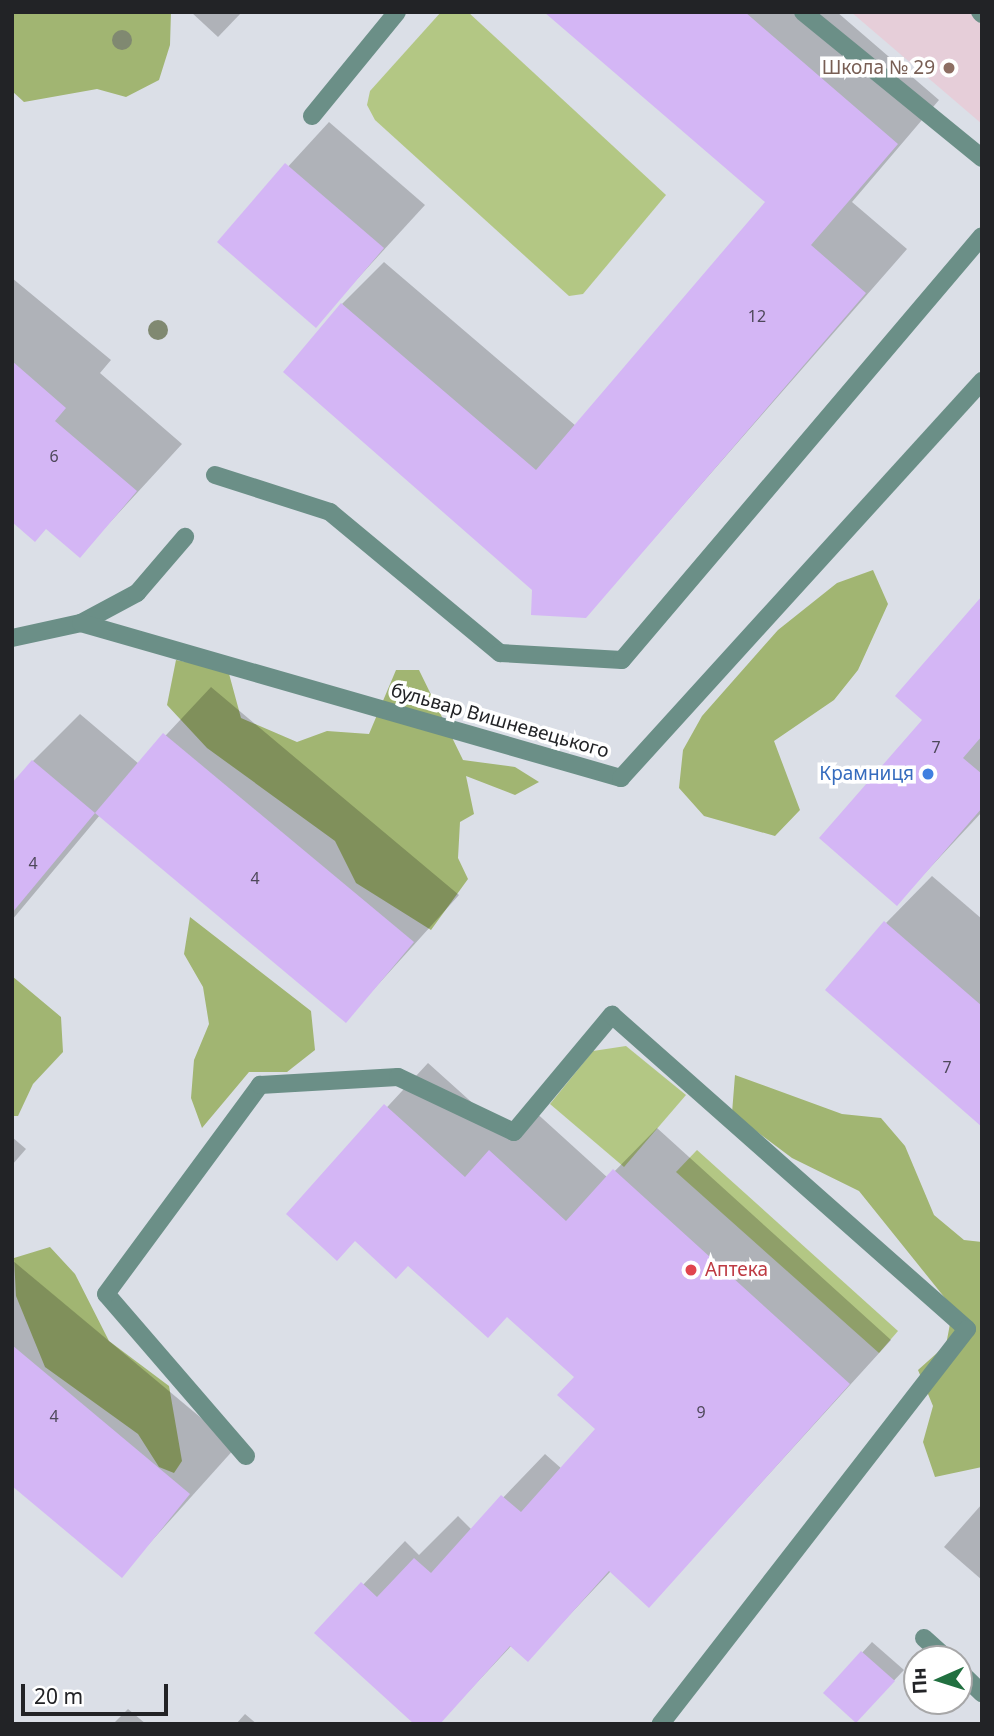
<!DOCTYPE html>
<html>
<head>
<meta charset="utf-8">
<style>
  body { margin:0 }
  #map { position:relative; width:994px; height:1736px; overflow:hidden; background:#dbdfe7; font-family:"Noto Sans",sans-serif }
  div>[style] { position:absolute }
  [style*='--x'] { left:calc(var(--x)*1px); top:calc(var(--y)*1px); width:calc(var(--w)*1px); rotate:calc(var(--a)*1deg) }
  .education>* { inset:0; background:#e6ced9 }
  .green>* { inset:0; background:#b3c784 }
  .forest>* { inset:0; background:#a1b572 }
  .shadow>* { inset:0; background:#0003 }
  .building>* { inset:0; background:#d4b6f5 }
  .minor>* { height:18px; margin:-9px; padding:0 9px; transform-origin:9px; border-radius:9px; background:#6b8f87 }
  .trees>* { width:20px; height:20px; margin:-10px; border-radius:50%; background:#808971 }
  .dots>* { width:19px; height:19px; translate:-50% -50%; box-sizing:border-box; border:4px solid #fff; border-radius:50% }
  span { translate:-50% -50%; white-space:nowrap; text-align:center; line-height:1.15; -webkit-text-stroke:7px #fff; paint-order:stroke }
  .number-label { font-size:16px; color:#4e485a }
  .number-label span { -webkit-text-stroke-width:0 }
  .education-label { font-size:19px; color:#785e54 }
  .right { translate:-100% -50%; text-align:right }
  .street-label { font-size:19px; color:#222326 }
  .shop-label { font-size:19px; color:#366cbe }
  .health-label { font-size:19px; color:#be3a42 }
  .left { translate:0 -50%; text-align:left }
  .frame { position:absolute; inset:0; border:14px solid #222326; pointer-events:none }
  .north { position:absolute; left:903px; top:1645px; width:70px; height:70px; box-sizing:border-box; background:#fff; border:2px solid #a7a7a8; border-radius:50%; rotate:267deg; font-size:19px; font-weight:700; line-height:28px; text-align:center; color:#222326 }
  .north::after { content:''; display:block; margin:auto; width:24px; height:32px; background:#217040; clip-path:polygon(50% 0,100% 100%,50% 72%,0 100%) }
  .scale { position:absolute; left:21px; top:1684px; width:147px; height:32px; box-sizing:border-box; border:4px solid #222326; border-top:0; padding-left:9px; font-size:21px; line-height:24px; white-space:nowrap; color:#222326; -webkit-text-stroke:5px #fff; paint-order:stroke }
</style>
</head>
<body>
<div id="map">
  <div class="education">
    <div style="clip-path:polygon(851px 12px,982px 12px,982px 124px)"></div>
  </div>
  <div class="green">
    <div style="clip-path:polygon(441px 12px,468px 12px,666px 195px,583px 294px,569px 296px,375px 120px,367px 105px,370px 91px)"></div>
    <div style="clip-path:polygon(626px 1046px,686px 1095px,624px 1167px,550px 1104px,593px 1051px)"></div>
    <div style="clip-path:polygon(697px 1150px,898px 1331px,879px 1353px,676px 1172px)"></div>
  </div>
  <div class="forest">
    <div style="clip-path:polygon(12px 12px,171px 12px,170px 45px,159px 80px,126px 97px,97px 89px,24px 102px,12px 91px)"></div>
    <div style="clip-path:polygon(873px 570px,888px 604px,858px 670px,834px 700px,774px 741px,800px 810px,775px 836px,704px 816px,679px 788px,683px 750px,702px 716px,778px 630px,837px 583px)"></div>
    <div style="clip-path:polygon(176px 660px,228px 670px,241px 718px,297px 742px,327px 731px,369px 734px,396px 670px,419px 670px,463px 760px,515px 767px,539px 782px,515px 795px,466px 776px,474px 814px,460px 822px,458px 858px,468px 879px,431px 930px,356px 883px,335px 841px,207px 748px,167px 705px)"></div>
    <div style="clip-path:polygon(190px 917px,311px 1011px,315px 1050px,287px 1072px,249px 1072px,202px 1128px,191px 1098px,194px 1060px,209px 1024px,203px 987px,184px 954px)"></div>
    <div style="clip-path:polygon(12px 976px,61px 1017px,63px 1052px,33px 1084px,18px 1116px,12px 1116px)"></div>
    <div style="clip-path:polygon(735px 1075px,842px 1114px,881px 1118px,905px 1146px,934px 1215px,964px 1240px,982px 1242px,982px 1467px,935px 1477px,923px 1442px,933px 1406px,918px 1370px,946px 1345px,953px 1308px,859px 1191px,792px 1158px,732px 1113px)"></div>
    <div style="clip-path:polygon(50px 1247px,75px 1274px,109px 1341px,169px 1386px,182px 1461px,174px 1473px,159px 1467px,138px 1434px,45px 1367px,16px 1296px,14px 1258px)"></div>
  </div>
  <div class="shadow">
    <div style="clip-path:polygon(191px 12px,242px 12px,218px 37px)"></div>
    <div style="clip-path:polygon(547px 12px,837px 12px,939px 100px,852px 202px,907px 249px,585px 617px,534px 590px,342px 304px,384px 262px,576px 426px,768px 202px)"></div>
    <div style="clip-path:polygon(329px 122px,425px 205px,315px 325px,219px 242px)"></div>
    <div style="clip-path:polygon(12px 278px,111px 360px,100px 373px,182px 444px,80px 555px,47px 527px,12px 519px)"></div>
    <div style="clip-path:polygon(982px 599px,982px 812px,897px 903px)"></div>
    <div style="clip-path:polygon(211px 687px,459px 895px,346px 1020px,100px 815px,12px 920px,12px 786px,33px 761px,80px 714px,139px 764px)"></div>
    <div style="clip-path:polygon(932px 876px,982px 919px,982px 1125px,886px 923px)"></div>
    <div style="clip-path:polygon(428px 1063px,507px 1134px,532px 1109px,608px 1178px,657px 1128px,891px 1340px,649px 1606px,611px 1571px,528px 1659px,512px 1645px,438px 1724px,317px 1633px,405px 1541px,419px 1555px,458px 1516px,472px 1530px,545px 1454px,562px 1469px,598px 1429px,576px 1377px,508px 1315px,356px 1240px,288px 1214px)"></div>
    <div style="clip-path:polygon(12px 1137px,26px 1149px,12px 1165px)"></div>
    <div style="clip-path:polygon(12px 1260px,236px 1447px,121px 1575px,12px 1484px)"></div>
    <div style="clip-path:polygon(982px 1504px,982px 1580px,944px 1547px)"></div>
    <div style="clip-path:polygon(872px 1642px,904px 1670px,866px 1710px,825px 1693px)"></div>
    <div style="clip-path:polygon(128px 1709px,146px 1724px,113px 1724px)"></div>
    <div style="clip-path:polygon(245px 1714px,257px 1724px,236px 1724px)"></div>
  </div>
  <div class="building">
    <div style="clip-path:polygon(544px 12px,745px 12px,898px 144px,811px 245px,866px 293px,586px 618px,531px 615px,532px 590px,283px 372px,341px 303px,536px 470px,765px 202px)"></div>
    <div style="clip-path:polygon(285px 163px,384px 248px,316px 328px,217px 242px)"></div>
    <div style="clip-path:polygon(12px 361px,66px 408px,55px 421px,137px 491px,80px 558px,46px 529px,35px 542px,12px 522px)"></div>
    <div style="clip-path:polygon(982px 596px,982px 736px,963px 758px,982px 774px,982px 808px,897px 906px,819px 838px,922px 720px,895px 696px)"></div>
    <div style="clip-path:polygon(163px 733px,414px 942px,346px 1023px,95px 813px)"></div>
    <div style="clip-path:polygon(32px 760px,95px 813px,12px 913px,12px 783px)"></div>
    <div style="clip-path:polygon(884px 921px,982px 1006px,982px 1127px,825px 990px)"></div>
    <div style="clip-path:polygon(384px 1104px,465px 1177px,489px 1150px,566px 1221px,613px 1169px,850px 1384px,649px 1608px,609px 1571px,528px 1662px,510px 1646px,440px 1724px,414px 1724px,314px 1633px,361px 1582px,377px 1597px,414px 1558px,431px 1573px,501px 1495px,521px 1512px,595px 1429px,557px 1395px,574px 1377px,507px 1317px,488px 1338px,408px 1266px,396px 1279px,355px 1241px,337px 1261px,286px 1214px)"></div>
    <div style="clip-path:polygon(12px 1345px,190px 1494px,122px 1578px,12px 1486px)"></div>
    <div style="clip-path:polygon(861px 1651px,895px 1681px,856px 1723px,823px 1693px)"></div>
  </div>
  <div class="minor">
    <div style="--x:803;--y:12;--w:231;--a:39.2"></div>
    <div style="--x:980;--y:12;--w:3;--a:45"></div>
    <div style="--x:312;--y:116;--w:134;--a:-50.7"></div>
    <div style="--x:215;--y:475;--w:121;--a:17.8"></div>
    <div style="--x:330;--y:512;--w:221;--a:39.7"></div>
    <div style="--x:500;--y:653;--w:122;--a:3.3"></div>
    <div style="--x:622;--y:660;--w:556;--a:-49.67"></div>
    <div style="--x:81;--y:623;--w:64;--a:-28.2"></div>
    <div style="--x:137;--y:593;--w:74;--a:-49.4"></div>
    <div style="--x:12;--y:638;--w:71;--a:-12.3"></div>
    <div style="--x:81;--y:623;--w:562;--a:16.02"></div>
    <div style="--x:621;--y:778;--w:537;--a:-47.72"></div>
    <div style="--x:246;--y:1456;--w:214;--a:-130.8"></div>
    <div style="--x:106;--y:1294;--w:260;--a:-53.6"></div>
    <div style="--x:260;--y:1085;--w:138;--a:-3.3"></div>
    <div style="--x:398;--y:1077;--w:128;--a:25.4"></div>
    <div style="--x:514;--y:1132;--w:153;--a:-50.1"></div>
    <div style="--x:612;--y:1015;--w:474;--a:41.5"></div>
    <div style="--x:967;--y:1329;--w:500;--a:127.8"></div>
    <div style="--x:924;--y:1638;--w:31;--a:42"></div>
    <div style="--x:959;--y:1671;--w:32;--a:44"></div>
  </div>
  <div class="trees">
    <div style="left:122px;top:40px"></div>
    <div style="left:158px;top:330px"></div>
  </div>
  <div class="dots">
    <div style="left:949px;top:68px;background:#8d6e63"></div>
    <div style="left:928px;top:774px;background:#3f7fe0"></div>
    <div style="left:691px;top:1270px;background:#e0444e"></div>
  </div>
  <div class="number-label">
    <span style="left:757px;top:316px">12</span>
    <span style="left:54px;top:456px">6</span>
    <span style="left:936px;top:747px">7</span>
    <span style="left:33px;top:863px">4</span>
    <span style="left:255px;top:878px">4</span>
    <span style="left:947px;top:1067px">7</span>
    <span style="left:701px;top:1412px">9</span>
    <span style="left:54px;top:1416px">4</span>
  </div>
  <div class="education-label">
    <span class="right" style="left:935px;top:68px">Школа № 29</span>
  </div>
  <div class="street-label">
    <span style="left:500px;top:721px;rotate:16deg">бульвар Вишневецького</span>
  </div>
  <div class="shop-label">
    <span class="right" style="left:914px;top:774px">Крамниця</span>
  </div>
  <div class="health-label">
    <span class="left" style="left:705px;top:1270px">Аптека</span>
  </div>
  <div class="frame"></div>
  <div class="north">Пн</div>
  <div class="scale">20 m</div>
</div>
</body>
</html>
